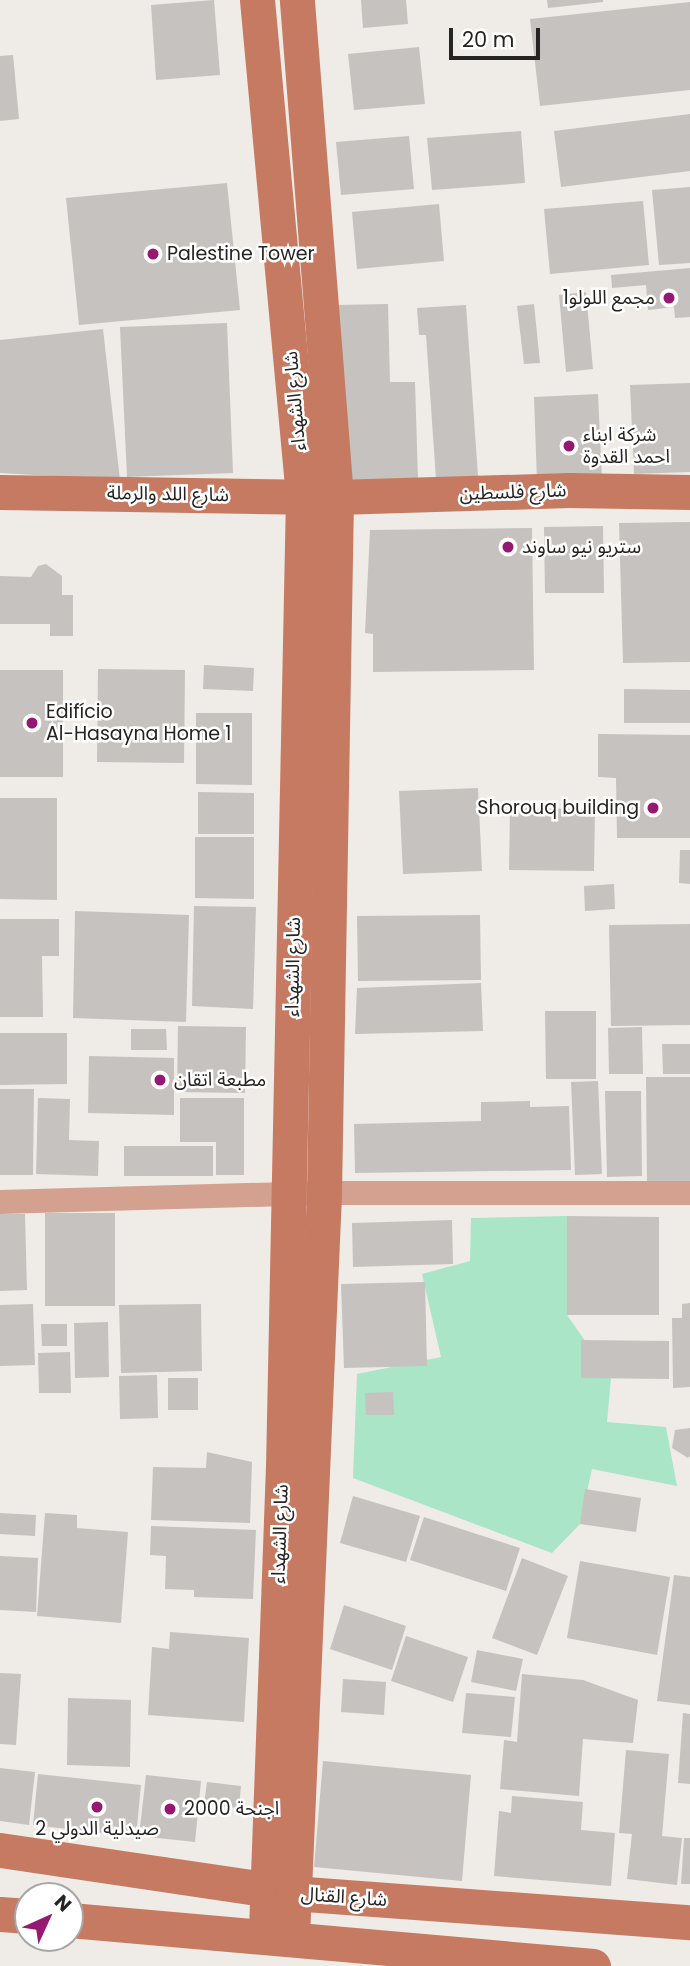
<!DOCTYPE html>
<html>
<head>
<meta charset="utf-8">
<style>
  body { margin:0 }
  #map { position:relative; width:690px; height:1966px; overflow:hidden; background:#efebe7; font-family:Poppins,"Noto Sans Arabic",sans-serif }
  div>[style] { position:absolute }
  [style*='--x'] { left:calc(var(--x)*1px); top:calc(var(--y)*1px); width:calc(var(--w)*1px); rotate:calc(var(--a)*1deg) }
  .green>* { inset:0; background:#a9e5c6 }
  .building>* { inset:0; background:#c6c2bf }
  .street>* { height:24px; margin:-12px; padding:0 12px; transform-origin:12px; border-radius:12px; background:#d4a08f }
  .secondary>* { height:35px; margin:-17.5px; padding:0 17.5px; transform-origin:17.5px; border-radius:17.5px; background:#c57a61 }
  .dots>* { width:19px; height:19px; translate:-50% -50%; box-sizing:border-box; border:4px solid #fff; border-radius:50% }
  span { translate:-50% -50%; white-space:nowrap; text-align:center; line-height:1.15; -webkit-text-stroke:5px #fff; paint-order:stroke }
  .poi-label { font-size:19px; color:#262423 }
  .left { translate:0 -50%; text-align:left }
  .right { translate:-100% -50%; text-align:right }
  .street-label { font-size:19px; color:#262423 }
  .north { position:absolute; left:14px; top:1882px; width:70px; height:70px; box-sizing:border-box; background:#fff; border:2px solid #a8a7a7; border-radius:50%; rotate:45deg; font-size:19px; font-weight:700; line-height:28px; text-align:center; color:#262423 }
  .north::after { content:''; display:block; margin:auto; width:24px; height:32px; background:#951972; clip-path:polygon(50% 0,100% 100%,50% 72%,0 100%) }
  .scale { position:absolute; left:449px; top:28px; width:91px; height:32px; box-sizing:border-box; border:4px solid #262423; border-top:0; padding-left:9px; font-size:21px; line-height:24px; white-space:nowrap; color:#262423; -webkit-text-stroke:5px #fff; paint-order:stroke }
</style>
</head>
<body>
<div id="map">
  <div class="green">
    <div style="clip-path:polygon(567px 1216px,567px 1315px,611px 1378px,607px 1422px,666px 1427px,677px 1486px,592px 1469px,580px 1524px,552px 1553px,353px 1478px,357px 1374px,441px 1357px,422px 1274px,470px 1261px,471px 1218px)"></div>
  </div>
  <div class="building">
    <div style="clip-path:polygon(214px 0,220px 75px,156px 80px,151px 5px)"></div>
    <div style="clip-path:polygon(361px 0,406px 0,408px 24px,363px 28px)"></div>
    <div style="clip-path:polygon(547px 0,603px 0,603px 2px,548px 8px)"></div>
    <div style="clip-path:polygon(690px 2px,690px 90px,540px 106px,530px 19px)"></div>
    <div style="clip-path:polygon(419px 47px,425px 104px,354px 110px,348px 54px)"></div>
    <div style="clip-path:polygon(13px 55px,19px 119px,0 121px,0 56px)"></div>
    <div style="clip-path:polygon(690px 114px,690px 171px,561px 187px,554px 131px)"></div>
    <div style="clip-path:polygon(521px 131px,525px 183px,432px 190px,427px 138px)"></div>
    <div style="clip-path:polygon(409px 136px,414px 189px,341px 195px,336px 142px)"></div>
    <div style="clip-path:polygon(227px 183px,240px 310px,79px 325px,66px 198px)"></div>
    <div style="clip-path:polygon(690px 187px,690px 263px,659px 265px,652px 190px)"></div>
    <div style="clip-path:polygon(643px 201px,649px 265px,550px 274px,544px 209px)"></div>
    <div style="clip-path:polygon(439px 204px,444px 261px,357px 269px,352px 212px)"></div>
    <div style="clip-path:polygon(690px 268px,690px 317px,675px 318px,674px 307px,648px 310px,646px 285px,612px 288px,611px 275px)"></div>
    <div style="clip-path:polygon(586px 292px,593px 369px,566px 372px,559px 295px)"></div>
    <div style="clip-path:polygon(388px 304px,390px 382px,415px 382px,418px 479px,343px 482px,338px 305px)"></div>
    <div style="clip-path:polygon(534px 304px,540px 363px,524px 364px,517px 306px)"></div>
    <div style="clip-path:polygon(466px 305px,478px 476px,436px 479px,426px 335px,419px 335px,417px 308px)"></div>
    <div style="clip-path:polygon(227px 323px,233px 473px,127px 477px,120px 327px)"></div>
    <div style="clip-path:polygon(103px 329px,120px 480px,0 473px,0 340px)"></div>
    <div style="clip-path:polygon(690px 383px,690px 472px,634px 474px,630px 385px)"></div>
    <div style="clip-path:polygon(598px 394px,602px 479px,537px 481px,534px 397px)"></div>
    <div style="clip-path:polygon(690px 522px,690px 662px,623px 663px,619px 523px)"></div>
    <div style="clip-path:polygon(603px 526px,604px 593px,545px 593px,544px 527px)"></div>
    <div style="clip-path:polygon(532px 528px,534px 670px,373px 672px,373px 634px,365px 633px,370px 530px)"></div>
    <div style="clip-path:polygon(46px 564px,62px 576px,62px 595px,73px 595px,73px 636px,50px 636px,50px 624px,0 624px,0 576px,31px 577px,38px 566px)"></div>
    <div style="clip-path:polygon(204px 665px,254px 668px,253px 691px,203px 689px)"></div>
    <div style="clip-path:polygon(98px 669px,185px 670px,184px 763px,97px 762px)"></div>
    <div style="clip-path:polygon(0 670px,63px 670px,63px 777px,0 777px)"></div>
    <div style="clip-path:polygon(624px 689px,690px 690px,690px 723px,624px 723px)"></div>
    <div style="clip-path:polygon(196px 713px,252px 713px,252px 785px,196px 784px)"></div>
    <div style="clip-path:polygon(598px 734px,690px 735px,690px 838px,617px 838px,616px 778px,598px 777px)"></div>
    <div style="clip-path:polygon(478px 788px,482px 871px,403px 874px,399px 791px)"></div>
    <div style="clip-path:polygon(198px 792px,254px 793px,254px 834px,198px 834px)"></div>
    <div style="clip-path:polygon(0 798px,57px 798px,57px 900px,0 899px)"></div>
    <div style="clip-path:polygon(510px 808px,595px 809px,594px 871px,509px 870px)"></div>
    <div style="clip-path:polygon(195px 837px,254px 837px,254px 899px,195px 898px)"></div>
    <div style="clip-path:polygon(680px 850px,690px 850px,690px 884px,679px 883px)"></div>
    <div style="clip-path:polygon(614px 884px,615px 909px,585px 911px,584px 886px)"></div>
    <div style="clip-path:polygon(194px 906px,256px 907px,253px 1009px,192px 1006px)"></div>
    <div style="clip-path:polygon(75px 911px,189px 915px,186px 1022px,73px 1018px)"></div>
    <div style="clip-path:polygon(480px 915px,481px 980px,358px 981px,357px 916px)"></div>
    <div style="clip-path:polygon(0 919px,59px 919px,59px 956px,42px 956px,43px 1017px,0 1017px)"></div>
    <div style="clip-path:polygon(690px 924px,690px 1025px,611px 1026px,609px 925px)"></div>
    <div style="clip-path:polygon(481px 983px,483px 1031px,355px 1034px,357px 988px)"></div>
    <div style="clip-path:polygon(545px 1011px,596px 1011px,596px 1079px,546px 1079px)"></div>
    <div style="clip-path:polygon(178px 1026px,246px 1027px,245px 1093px,177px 1092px)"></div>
    <div style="clip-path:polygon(642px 1027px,643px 1074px,609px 1074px,608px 1028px)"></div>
    <div style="clip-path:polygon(131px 1029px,166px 1029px,167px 1050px,131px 1050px)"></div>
    <div style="clip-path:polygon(0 1033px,67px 1033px,67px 1084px,0 1085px)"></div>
    <div style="clip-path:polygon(662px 1044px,690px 1044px,690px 1074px,663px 1074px)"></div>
    <div style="clip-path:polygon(89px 1056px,174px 1058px,174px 1115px,88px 1113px)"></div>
    <div style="clip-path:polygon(646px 1077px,690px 1077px,690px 1182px,647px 1181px)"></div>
    <div style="clip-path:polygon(598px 1081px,602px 1174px,575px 1175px,571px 1082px)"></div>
    <div style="clip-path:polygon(0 1089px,34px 1089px,33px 1175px,0 1175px)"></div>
    <div style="clip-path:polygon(605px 1091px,641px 1091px,642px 1176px,607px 1177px)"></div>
    <div style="clip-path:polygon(38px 1098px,70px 1099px,69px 1140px,99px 1141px,98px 1176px,36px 1174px)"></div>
    <div style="clip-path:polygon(180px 1098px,244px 1098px,244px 1175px,216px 1175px,216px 1142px,180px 1142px)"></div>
    <div style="clip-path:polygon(530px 1101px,530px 1107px,569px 1106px,571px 1170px,355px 1173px,354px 1124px,481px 1121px,481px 1102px)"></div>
    <div style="clip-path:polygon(124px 1146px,213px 1146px,213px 1176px,124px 1176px)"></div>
    <div style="clip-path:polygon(45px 1213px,115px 1213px,115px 1306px,45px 1306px)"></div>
    <div style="clip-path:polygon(0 1214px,25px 1214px,27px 1290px,0 1291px)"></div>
    <div style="clip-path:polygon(567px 1216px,659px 1217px,659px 1315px,567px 1315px)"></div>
    <div style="clip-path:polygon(452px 1220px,453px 1264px,353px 1267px,352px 1223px)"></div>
    <div style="clip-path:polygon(425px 1282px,427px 1366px,344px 1368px,341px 1284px)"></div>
    <div style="clip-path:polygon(690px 1303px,690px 1387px,673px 1388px,672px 1318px,682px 1318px,682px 1304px)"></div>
    <div style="clip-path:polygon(33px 1304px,35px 1365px,0 1366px,0 1305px)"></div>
    <div style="clip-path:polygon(201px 1304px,202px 1371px,121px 1373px,119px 1305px)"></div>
    <div style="clip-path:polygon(108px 1322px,109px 1377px,75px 1378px,74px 1323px)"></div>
    <div style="clip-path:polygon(41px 1324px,67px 1324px,67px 1346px,42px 1346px)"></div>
    <div style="clip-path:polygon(581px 1340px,669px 1341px,669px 1379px,581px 1378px)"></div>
    <div style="clip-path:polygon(70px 1352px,71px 1393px,39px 1393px,38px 1353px)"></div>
    <div style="clip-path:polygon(157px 1375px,158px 1418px,120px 1419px,119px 1376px)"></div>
    <div style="clip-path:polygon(168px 1378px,198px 1378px,198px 1410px,168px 1410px)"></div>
    <div style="clip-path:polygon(393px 1392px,394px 1415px,366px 1415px,365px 1393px)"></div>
    <div style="clip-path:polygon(690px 1428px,690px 1456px,688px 1458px,672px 1448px,675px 1430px)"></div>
    <div style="clip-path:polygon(207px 1452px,252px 1462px,250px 1523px,151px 1520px,153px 1467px,206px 1468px)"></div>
    <div style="clip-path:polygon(585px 1489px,641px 1498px,636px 1532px,580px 1524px)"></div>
    <div style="clip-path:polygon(353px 1496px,420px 1516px,406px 1562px,340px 1543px)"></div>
    <div style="clip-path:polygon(0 1513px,36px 1515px,35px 1536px,0 1534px)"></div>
    <div style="clip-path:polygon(45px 1513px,77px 1515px,77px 1528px,128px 1532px,121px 1623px,37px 1616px)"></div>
    <div style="clip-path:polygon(424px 1517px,520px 1548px,506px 1591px,410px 1560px)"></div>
    <div style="clip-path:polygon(151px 1526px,256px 1530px,253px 1599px,194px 1597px,194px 1590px,165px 1589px,166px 1556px,150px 1555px)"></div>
    <div style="clip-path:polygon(0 1556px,38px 1558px,36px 1612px,0 1610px)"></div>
    <div style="clip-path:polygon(522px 1558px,568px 1576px,537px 1655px,492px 1638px)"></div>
    <div style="clip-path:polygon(580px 1561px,670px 1577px,657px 1655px,567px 1638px)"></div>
    <div style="clip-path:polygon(674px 1575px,690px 1577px,690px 1705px,657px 1701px)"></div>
    <div style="clip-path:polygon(344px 1605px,406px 1626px,392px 1670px,330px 1649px)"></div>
    <div style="clip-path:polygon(170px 1632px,249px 1638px,244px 1722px,148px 1715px,152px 1647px,169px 1649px)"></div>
    <div style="clip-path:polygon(406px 1636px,468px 1657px,453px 1702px,391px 1681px)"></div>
    <div style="clip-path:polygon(477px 1650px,523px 1659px,516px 1691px,471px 1682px)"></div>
    <div style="clip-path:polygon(0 1673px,21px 1674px,16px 1745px,0 1744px)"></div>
    <div style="clip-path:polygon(522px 1674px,583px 1680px,638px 1700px,633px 1743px,583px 1739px,579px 1796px,500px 1789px,504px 1740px,517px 1742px)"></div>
    <div style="clip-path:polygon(343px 1679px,386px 1682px,384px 1715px,341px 1712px)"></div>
    <div style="clip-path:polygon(466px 1693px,515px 1697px,511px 1737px,462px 1733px)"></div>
    <div style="clip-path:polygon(68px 1698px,131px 1700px,130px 1767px,67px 1765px)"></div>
    <div style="clip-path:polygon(683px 1713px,690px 1714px,690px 1784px,678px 1783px)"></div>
    <div style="clip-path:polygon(626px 1750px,669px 1754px,662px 1836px,682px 1838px,677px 1885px,627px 1879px,632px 1834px,619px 1833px)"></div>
    <div style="clip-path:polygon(323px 1761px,471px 1775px,462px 1881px,314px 1867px)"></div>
    <div style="clip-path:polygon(0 1768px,35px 1772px,29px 1825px,0 1821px)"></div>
    <div style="clip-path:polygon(38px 1774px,141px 1785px,136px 1837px,33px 1825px)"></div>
    <div style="clip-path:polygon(146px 1775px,201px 1781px,195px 1842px,139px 1836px)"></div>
    <div style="clip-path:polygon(207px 1782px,241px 1786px,239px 1808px,204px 1804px)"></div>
    <div style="clip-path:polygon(512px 1796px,583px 1802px,581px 1830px,615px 1833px,611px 1886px,494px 1876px,499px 1811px,511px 1813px)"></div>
    <div style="clip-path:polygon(684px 1838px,690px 1838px,690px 1884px,681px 1884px)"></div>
  </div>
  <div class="street">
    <div style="--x:0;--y:1202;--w:324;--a:-1.6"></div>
    <div style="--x:324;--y:1193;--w:366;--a:0"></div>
  </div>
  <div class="secondary">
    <div style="--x:257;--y:0;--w:499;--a:84.7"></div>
    <div style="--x:303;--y:497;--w:969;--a:91.18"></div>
    <div style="--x:283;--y:1466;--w:470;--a:92.1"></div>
    <div style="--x:0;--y:492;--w:336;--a:0.9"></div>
    <div style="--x:336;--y:497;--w:233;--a:-1.7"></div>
    <div style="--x:569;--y:490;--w:121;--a:0.9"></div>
    <div style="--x:0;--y:1850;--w:295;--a:8.4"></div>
    <div style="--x:292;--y:1893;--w:399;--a:4.2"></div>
    <div style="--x:0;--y:1914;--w:28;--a:4"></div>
    <div style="--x:70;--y:1920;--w:525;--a:5.03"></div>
    <div style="--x:292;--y:1936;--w:744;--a:-87.53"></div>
    <div style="--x:324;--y:1193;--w:696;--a:-89.01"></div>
    <div style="--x:336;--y:497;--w:499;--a:-94.5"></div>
  </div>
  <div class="dots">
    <div style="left:153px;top:254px;background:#951972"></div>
    <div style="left:669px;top:298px;background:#951972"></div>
    <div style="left:569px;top:446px;background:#951972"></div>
    <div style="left:508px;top:547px;background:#951972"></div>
    <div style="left:32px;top:723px;background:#951972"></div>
    <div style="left:653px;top:808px;background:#951972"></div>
    <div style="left:160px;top:1080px;background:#951972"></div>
    <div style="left:97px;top:1807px;background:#951972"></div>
    <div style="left:170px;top:1809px;background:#951972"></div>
  </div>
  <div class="poi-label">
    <span class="left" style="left:167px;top:254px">Palestine Tower</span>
    <span class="right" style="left:655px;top:298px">مجمع اللولو1</span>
    <span class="left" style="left:583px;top:446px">شركة ابناء<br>احمد القدوة</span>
    <span class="left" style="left:522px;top:547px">ستريو نيو ساوند</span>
    <span class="left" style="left:46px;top:723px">Edifício<br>Al-Hasayna Home 1</span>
    <span class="right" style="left:639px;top:808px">Shorouq building</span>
    <span class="left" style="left:174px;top:1080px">مطبعة اتقان</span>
    <span class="left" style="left:184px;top:1809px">اجنحة 2000</span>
    <span style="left:97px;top:1829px">صيدلية الدولي 2</span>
  </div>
  <div class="street-label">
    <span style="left:295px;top:401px;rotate:-95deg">شارع الشهداء</span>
    <span style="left:513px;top:492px;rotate:-2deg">شارع فلسطين</span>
    <span style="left:168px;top:494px;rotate:1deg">شارع اللد والرملة</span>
    <span style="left:293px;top:967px;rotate:-89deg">شارع الشهداء</span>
    <span style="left:280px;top:1534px;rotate:-88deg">شارع الشهداء</span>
    <span style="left:344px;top:1897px;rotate:4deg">شارع القنال</span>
  </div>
  <div class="north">N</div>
  <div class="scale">20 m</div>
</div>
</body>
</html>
